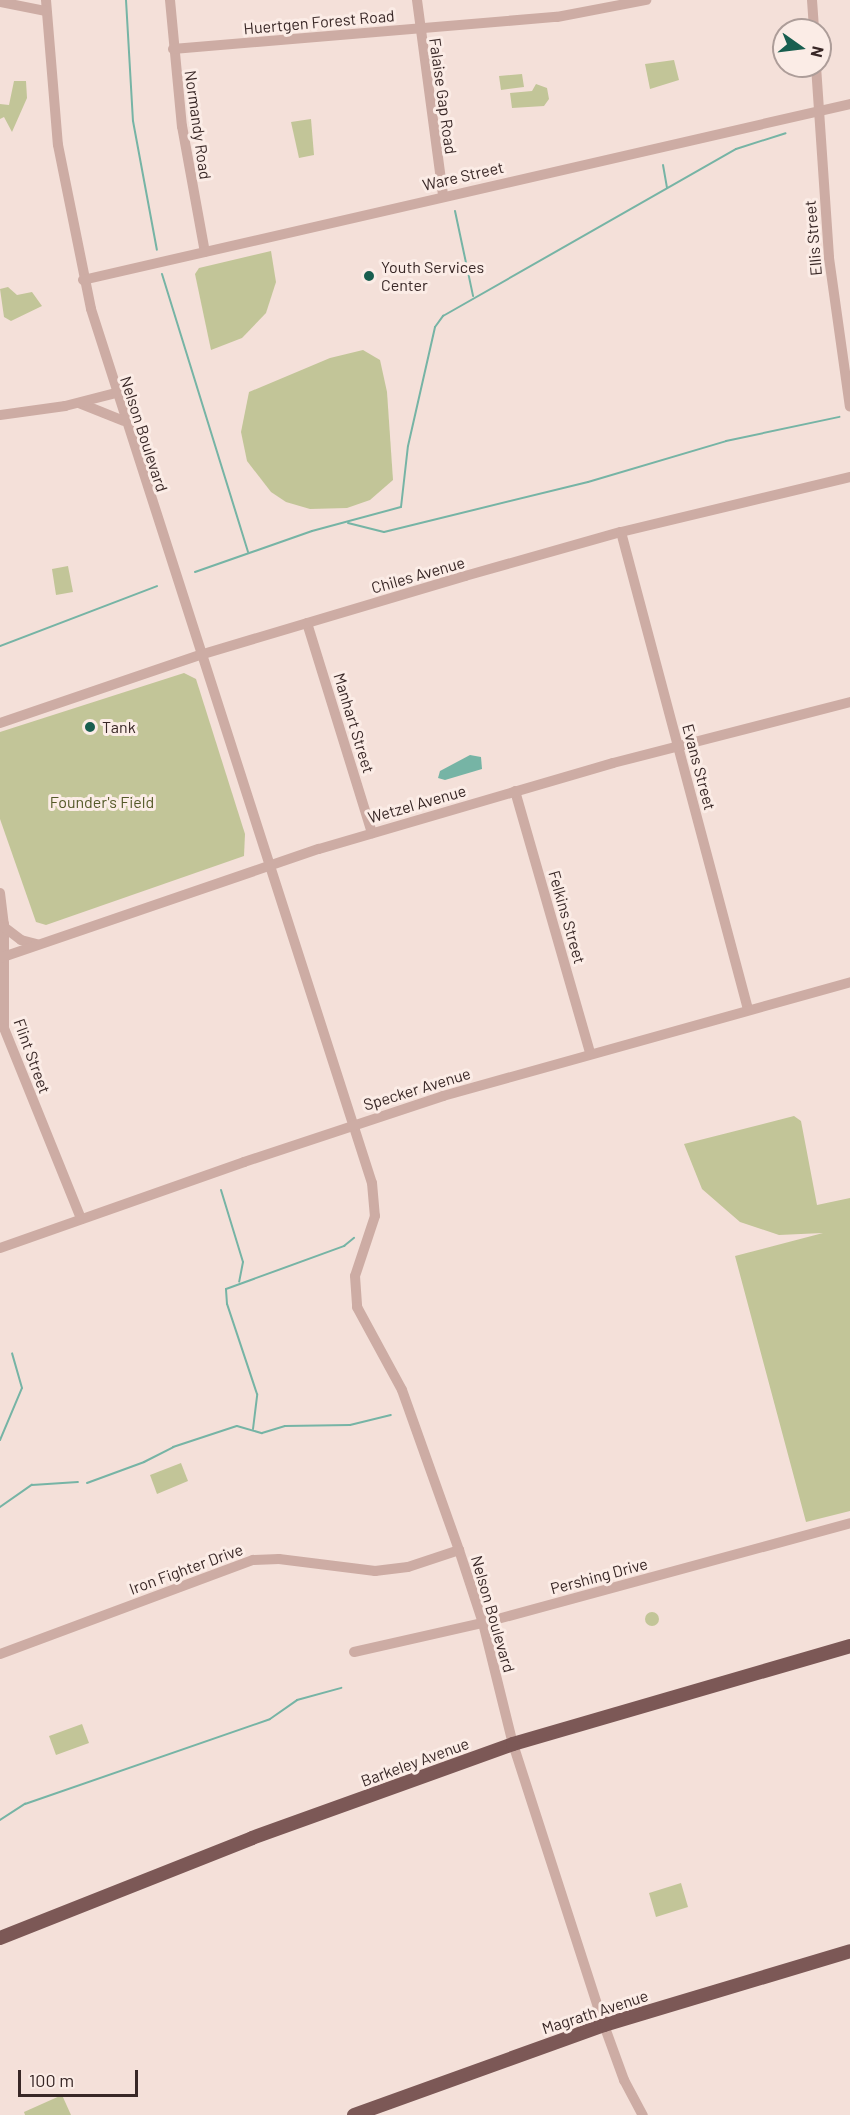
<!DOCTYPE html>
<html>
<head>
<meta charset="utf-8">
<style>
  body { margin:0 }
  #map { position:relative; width:850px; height:2115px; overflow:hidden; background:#f4e0d9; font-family:Barlow,sans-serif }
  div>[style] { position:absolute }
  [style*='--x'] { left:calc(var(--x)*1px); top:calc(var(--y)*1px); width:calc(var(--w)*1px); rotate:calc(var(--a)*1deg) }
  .green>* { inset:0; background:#c2c598 }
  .round { border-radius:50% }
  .water>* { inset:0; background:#76b4a5 }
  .stream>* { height:2px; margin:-1px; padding:0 1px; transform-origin:1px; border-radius:1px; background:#76b4a5 }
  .minor>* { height:10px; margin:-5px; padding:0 5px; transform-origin:5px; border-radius:5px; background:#cdaca4 }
  .major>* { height:14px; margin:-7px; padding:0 7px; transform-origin:7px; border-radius:7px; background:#7c5856 }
  .dots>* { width:16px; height:16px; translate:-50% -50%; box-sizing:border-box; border:3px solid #fbece6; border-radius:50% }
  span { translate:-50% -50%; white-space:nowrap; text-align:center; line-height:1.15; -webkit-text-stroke:6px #fbece6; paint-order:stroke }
  .street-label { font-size:16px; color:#382726 }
  .poi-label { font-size:16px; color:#382726 }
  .left { translate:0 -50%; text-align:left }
  .park-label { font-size:16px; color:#545928 }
  .north { position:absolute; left:772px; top:18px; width:60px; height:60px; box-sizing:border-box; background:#fbece6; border:2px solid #ad9d99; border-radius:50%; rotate:104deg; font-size:16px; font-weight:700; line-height:24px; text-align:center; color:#382726 }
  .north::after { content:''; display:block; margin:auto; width:21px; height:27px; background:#185e4f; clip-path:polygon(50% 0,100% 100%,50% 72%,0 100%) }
  .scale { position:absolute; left:18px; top:2070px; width:120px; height:27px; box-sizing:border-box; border:3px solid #382726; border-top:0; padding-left:8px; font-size:18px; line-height:21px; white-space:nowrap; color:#382726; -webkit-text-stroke:4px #fbece6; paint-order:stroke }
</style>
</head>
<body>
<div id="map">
  <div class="green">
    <div style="clip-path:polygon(674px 60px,679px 80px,650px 89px,645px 64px)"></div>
    <div style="clip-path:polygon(522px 74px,524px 87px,501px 90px,499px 76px)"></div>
    <div style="clip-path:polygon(14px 81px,26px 81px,27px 98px,12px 132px,4px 117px,0 119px,0 104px,9px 105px)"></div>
    <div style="clip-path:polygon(536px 84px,547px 88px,549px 99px,544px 106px,512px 108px,510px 93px,532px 91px)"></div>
    <div style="clip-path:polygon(311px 119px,314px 155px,299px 158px,291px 122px)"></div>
    <div style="clip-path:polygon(271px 251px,276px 282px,266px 313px,242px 338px,211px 350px,195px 274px,199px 268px)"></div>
    <div style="clip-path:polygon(8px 287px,17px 295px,32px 292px,42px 306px,11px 321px,4px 317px,0 289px)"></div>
    <div style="clip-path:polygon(363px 350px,380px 360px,387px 392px,393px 480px,370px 500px,347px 508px,310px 509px,286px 502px,271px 492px,247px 461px,241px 432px,249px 392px,330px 358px)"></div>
    <div style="clip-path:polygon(68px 566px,73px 592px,56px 595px,52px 569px)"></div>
    <div style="clip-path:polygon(184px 673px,196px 679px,245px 834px,244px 856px,46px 925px,36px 922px,0 819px,0 732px)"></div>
    <div style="clip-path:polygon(794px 1116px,801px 1121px,817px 1205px,850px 1198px,850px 1511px,806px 1522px,735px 1256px,823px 1233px,779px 1235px,740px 1222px,702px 1189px,684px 1144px)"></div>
    <div style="clip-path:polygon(181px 1463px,188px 1481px,157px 1494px,150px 1475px)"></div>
    <div class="round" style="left:645px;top:1612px;width:14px;height:14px"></div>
    <div style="clip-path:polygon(82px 1724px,89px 1743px,56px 1755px,49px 1736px)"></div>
    <div style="clip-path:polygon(681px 1883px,688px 1907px,656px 1917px,649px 1893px)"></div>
    <div style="clip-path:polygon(62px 2095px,71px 2115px,25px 2115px,24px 2112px)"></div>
  </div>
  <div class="water">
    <div style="clip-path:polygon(470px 755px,481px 757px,482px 769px,445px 780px,438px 778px,440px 771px)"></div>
  </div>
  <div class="stream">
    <div style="--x:126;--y:0;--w:121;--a:86.7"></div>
    <div style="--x:133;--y:121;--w:131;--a:79.5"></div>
    <div style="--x:663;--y:165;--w:23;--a:80"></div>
    <div style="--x:455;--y:211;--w:87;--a:78"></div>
    <div style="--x:162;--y:274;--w:291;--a:72.8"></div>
    <div style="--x:348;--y:523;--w:37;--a:14"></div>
    <div style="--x:384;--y:532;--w:210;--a:-13.8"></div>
    <div style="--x:588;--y:482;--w:144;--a:-16.5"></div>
    <div style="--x:726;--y:441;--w:116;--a:-12"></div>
    <div style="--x:195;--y:572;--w:124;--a:-19.3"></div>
    <div style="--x:312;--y:531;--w:92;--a:-15.1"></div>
    <div style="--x:401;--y:507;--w:61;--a:-83.5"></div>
    <div style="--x:408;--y:446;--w:122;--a:-77.2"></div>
    <div style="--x:435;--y:327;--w:14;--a:-54"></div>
    <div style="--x:443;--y:316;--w:337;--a:-29.7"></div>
    <div style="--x:736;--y:149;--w:52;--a:-17.7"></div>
    <div style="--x:0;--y:646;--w:168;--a:-20.9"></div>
    <div style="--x:221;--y:1190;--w:75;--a:73"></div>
    <div style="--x:243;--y:1262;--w:20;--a:101"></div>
    <div style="--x:253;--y:1429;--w:35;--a:-83"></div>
    <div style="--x:257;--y:1394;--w:95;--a:-108.4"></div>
    <div style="--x:227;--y:1304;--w:15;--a:-94"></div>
    <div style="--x:226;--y:1289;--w:126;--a:-20"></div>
    <div style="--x:344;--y:1246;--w:13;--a:-39"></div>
    <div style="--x:0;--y:1440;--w:56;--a:-67.1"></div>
    <div style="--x:22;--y:1388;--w:36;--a:-106"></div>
    <div style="--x:87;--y:1483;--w:61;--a:-20.2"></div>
    <div style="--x:144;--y:1462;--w:33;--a:-27"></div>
    <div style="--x:173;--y:1447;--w:67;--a:-18.2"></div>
    <div style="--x:237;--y:1426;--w:26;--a:16"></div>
    <div style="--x:262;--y:1433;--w:24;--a:-17"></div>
    <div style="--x:285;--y:1426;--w:65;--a:-0.9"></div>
    <div style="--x:350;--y:1425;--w:42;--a:-13.7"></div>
    <div style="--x:0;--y:1507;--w:39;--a:-35"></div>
    <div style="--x:32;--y:1485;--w:46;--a:-3.7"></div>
    <div style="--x:0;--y:1820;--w:30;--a:-33"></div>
    <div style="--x:25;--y:1804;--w:259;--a:-19.1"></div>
    <div style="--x:270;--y:1719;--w:33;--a:-35"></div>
    <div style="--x:297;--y:1700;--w:46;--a:-15.3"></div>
  </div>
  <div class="minor">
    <div style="--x:46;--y:0;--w:145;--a:85.3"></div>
    <div style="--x:58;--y:145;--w:167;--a:78.6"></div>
    <div style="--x:91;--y:309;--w:918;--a:72.18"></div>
    <div style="--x:372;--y:1183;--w:33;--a:85"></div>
    <div style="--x:375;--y:1216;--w:63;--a:108.4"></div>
    <div style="--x:355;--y:1276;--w:31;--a:86"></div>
    <div style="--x:357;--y:1307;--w:94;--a:61.5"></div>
    <div style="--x:402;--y:1390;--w:170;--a:70.4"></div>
    <div style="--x:459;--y:1550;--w:77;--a:71.8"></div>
    <div style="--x:483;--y:1623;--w:125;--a:76.1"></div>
    <div style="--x:513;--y:1744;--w:295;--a:72.1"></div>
    <div style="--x:604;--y:2025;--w:59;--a:70"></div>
    <div style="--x:624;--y:2080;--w:40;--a:62"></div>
    <div style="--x:170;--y:0;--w:127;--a:84.6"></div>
    <div style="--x:182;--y:126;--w:128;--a:79.7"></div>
    <div style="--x:417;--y:0;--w:198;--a:82.4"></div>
    <div style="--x:812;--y:0;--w:30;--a:86"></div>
    <div style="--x:0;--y:2;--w:47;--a:11.1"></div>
    <div style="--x:173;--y:49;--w:385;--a:-4.8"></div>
    <div style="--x:557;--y:17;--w:91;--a:-10.8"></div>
    <div style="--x:816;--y:66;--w:192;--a:86.1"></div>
    <div style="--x:829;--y:258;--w:150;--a:82"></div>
    <div style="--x:83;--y:280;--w:787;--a:-12.92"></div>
    <div style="--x:79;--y:403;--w:48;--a:21.8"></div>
    <div style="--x:0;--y:415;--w:66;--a:-7.9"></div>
    <div style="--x:65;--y:406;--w:53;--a:-14.3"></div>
    <div style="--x:621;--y:532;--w:494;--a:75.1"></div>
    <div style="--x:307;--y:623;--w:220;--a:72.8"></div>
    <div style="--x:0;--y:723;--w:211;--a:-18.8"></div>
    <div style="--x:200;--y:655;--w:277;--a:-16.6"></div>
    <div style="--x:465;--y:576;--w:162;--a:-15.8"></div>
    <div style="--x:621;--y:532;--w:236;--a:-13.5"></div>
    <div style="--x:515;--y:791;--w:272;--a:74"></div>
    <div style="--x:0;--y:893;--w:31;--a:83"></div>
    <div style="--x:4;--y:924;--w:104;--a:90"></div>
    <div style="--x:4;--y:1028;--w:206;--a:68"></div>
    <div style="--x:4;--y:927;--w:21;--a:37"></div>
    <div style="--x:21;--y:940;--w:16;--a:15"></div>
    <div style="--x:0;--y:958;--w:337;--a:-18.9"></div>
    <div style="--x:319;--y:849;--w:306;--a:-16.3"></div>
    <div style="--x:613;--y:763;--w:245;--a:-14.4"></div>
    <div style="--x:0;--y:1248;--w:259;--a:-19.4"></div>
    <div style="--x:244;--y:1162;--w:210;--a:-18.3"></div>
    <div style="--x:443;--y:1096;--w:423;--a:-15.6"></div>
    <div style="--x:354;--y:1652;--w:132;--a:-12.7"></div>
    <div style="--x:483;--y:1623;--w:380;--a:-15.2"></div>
    <div style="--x:0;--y:1654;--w:270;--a:-20.4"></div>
    <div style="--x:253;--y:1560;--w:26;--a:-2"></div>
    <div style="--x:279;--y:1559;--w:97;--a:7.1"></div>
    <div style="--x:375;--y:1571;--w:33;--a:-7"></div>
    <div style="--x:408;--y:1567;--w:54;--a:-18.4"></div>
  </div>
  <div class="major">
    <div style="--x:0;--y:1938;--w:271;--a:-21.6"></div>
    <div style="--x:252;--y:1838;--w:277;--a:-19.8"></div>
    <div style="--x:513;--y:1744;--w:351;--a:-16.2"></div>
    <div style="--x:354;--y:2115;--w:266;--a:-19.8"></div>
    <div style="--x:604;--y:2025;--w:257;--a:-16.7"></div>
  </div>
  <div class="dots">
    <div style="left:369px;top:276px;background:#185e4f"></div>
    <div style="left:90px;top:727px;background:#185e4f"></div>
  </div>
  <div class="street-label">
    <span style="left:319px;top:22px;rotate:-5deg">Huertgen Forest Road</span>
    <span style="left:443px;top:96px;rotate:82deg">Falaise Gap Road</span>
    <span style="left:198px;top:125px;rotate:82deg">Normandy Road</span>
    <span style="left:463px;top:176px;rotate:-13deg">Ware Street</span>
    <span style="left:813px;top:238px;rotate:-95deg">Ellis Street</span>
    <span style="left:144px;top:434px;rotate:72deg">Nelson Boulevard</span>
    <span style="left:418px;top:575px;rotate:-16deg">Chiles Avenue</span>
    <span style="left:354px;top:723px;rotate:73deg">Manhart Street</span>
    <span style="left:699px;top:767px;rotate:75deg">Evans Street</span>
    <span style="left:417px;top:804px;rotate:-16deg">Wetzel Avenue</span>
    <span style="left:567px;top:917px;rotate:74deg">Felkins Street</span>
    <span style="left:32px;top:1056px;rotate:70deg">Flint Street</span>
    <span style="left:417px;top:1089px;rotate:-17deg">Specker Avenue</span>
    <span style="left:186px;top:1569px;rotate:-20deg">Iron Fighter Drive</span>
    <span style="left:599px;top:1576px;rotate:-15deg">Pershing Drive</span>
    <span style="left:493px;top:1614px;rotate:74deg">Nelson Boulevard</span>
    <span style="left:415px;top:1762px;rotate:-20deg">Barkeley Avenue</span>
    <span style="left:595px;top:2012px;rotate:-18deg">Magrath Avenue</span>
  </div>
  <div class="poi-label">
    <span class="left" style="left:381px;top:276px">Youth Services<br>Center</span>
    <span class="left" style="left:102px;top:727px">Tank</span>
  </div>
  <div class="park-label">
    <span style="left:102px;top:802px">Founder's Field</span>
  </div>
  <div class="north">N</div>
  <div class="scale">100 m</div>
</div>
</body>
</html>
